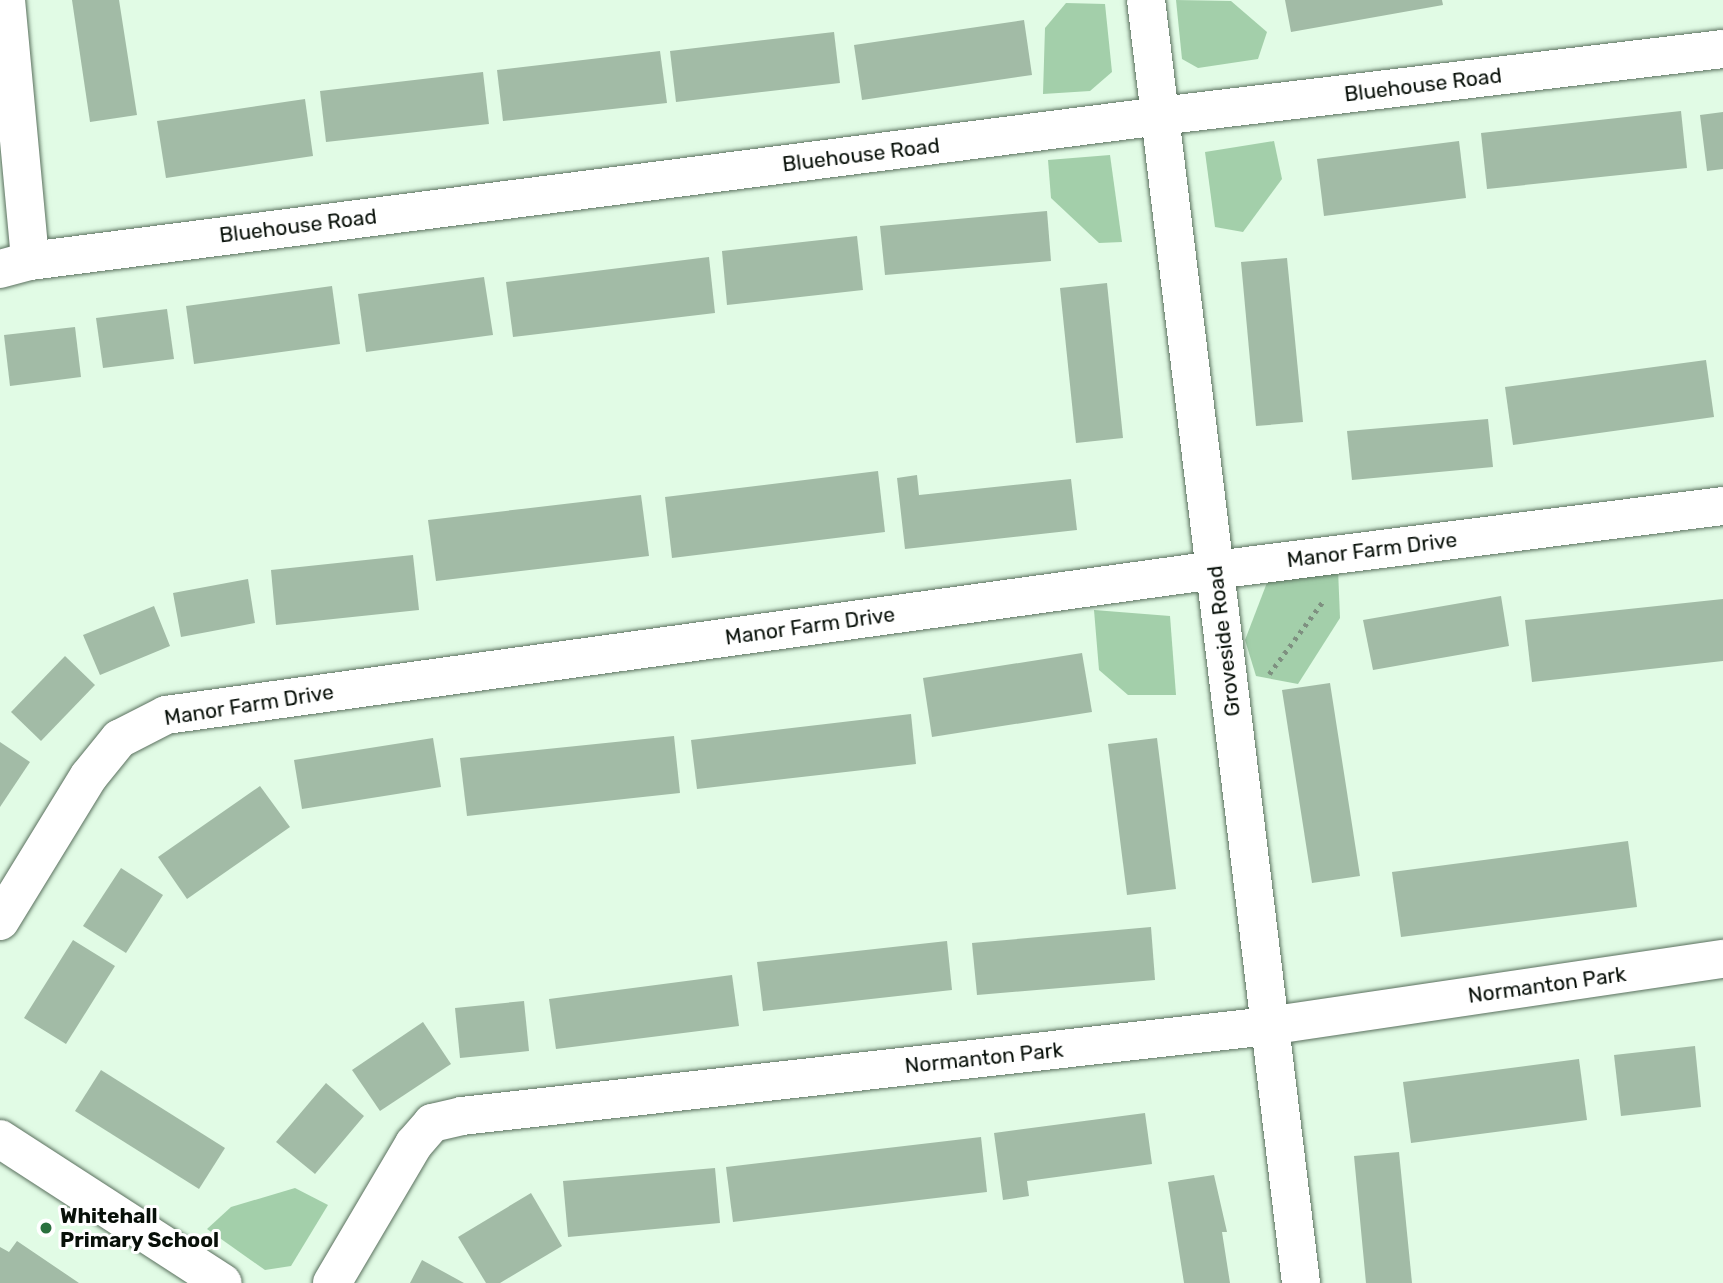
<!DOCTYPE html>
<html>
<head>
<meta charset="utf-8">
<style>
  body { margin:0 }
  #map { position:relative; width:1723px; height:1283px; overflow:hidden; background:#e1fbe5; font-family:Rubik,sans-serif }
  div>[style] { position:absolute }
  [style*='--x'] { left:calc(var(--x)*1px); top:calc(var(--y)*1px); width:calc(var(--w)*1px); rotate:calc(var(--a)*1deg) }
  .green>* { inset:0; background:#a3cfaa }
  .building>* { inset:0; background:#a2bba6 }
  .path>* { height:4.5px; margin-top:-2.25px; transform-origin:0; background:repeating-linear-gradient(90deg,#7e9080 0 3.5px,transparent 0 8.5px) }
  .roads { filter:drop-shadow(0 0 2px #5a705e) drop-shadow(0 0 2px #5a705e) }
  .street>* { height:38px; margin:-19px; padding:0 19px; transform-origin:19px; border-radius:19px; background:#fff }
  .dots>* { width:19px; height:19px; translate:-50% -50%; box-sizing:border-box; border:4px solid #fff; border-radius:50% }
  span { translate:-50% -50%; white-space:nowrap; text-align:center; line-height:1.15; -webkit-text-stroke:6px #fff; paint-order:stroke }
  .street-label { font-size:21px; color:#081009 }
  .poi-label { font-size:21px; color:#081009; font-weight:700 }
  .left { translate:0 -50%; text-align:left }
</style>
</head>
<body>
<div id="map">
  <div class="green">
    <div style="clip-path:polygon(1176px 0,1231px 1px,1267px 32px,1258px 59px,1198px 68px,1182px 59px)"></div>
    <div style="clip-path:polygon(1066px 3px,1105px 4px,1112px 72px,1090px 91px,1043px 94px,1045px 28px)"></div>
    <div style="clip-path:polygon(1274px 141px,1282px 179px,1243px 232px,1215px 227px,1205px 152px)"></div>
    <div style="clip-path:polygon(1110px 155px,1122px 242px,1099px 243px,1051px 198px,1048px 160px)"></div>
    <div style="clip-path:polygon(1338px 569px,1340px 618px,1298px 684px,1256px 676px,1245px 640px,1268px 580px)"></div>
    <div style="clip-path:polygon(1094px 610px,1170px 616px,1176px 695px,1128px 695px,1099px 670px)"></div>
    <div style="clip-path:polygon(295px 1188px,328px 1205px,291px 1266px,265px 1270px,207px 1229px,231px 1207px)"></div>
  </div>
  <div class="building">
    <div style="clip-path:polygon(72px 0,119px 0,137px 115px,90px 122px)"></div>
    <div style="clip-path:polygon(1285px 0,1442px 0,1443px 5px,1291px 32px)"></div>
    <div style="clip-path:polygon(1024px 20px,1032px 75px,862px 100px,854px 45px)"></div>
    <div style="clip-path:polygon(834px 32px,840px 83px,676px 102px,670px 51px)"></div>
    <div style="clip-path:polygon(660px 51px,667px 103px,503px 121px,497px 70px)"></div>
    <div style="clip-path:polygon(483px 72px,489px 124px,326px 142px,320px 91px)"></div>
    <div style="clip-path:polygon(305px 99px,313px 156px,166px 178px,157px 121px)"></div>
    <div style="clip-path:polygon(1681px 111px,1687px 168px,1487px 189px,1481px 133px)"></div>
    <div style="clip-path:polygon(1723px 112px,1723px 169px,1707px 171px,1700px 115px)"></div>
    <div style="clip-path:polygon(1459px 141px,1466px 198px,1324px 216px,1317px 159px)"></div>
    <div style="clip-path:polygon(1047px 211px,1051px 261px,885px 275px,880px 226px)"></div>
    <div style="clip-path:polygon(857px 236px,863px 290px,727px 305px,722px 251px)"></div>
    <div style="clip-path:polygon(709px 257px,715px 313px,513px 337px,506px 282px)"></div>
    <div style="clip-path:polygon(1287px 258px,1303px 422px,1256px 426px,1241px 262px)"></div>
    <div style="clip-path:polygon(484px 277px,493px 335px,366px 352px,358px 294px)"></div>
    <div style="clip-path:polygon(1107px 283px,1123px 438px,1076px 443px,1060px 288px)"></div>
    <div style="clip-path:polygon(332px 286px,340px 344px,194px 364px,186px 306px)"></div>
    <div style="clip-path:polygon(167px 309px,174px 359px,103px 368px,96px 318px)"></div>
    <div style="clip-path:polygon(75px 327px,81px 377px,10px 386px,4px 335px)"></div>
    <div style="clip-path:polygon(1706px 360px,1714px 417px,1513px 445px,1505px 387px)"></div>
    <div style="clip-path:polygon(1488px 419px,1493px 467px,1352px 480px,1347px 431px)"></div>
    <div style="clip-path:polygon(878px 471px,885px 532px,672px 558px,665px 497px)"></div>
    <div style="clip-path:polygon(917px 475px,919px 495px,1071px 479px,1077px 530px,905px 549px,897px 478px)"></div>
    <div style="clip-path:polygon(641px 495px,649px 556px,436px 581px,428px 520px)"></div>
    <div style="clip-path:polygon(413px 555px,419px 610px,276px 625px,271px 570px)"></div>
    <div style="clip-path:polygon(248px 579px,255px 623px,181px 637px,173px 593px)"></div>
    <div style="clip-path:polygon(1501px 596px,1509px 646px,1373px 670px,1363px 620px)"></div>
    <div style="clip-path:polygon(1723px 599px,1723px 661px,1532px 682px,1525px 620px)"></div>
    <div style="clip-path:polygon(154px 606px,170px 646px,100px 675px,83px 635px)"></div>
    <div style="clip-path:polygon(1082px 653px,1092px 712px,932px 737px,923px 678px)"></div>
    <div style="clip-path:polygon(65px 656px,95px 685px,41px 741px,11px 712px)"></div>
    <div style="clip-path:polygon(1330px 683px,1360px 876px,1312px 883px,1282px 690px)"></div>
    <div style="clip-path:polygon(911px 714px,916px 764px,697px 789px,691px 740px)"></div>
    <div style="clip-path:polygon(674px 736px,680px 793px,467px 816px,460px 758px)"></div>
    <div style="clip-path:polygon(433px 738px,441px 787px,302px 809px,294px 760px)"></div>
    <div style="clip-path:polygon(1157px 738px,1176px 889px,1127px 895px,1108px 744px)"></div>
    <div style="clip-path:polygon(0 742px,30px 762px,0 807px)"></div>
    <div style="clip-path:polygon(260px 786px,290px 827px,187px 899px,158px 857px)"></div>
    <div style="clip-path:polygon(1628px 841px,1637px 907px,1401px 937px,1392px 872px)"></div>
    <div style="clip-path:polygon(121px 868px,163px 895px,126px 953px,83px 926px)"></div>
    <div style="clip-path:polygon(1151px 927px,1155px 980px,977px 995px,972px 943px)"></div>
    <div style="clip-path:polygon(73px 940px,115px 966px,66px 1044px,24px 1018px)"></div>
    <div style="clip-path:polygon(947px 941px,952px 990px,763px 1011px,757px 962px)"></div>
    <div style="clip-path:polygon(732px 975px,739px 1026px,556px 1049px,549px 999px)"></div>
    <div style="clip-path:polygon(524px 1001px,529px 1051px,460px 1058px,455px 1008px)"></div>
    <div style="clip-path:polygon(423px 1022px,451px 1064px,380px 1111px,352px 1070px)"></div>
    <div style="clip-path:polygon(1695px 1046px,1701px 1107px,1621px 1116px,1614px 1055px)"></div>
    <div style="clip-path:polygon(1579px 1059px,1587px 1120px,1411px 1143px,1403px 1082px)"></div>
    <div style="clip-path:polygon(101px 1070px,225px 1148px,199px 1189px,75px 1111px)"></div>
    <div style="clip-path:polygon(326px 1083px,364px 1116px,315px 1174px,276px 1142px)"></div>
    <div style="clip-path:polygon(1145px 1113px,1152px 1164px,1027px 1181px,1029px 1196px,1003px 1200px,994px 1133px)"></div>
    <div style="clip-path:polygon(981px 1137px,987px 1192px,733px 1222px,726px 1167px)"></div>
    <div style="clip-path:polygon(1399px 1152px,1412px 1283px,1366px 1283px,1354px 1156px)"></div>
    <div style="clip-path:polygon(715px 1168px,720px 1223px,568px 1237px,563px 1181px)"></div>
    <div style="clip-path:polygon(1214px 1175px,1227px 1232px,1222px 1232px,1230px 1283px,1184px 1283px,1168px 1182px)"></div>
    <div style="clip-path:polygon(531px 1193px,562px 1246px,500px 1283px,486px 1283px,458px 1237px)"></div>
    <div style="clip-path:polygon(17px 1241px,79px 1283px,0 1283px,0 1247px,9px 1252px)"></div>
    <div style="clip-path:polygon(422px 1260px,464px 1283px,410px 1283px)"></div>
  </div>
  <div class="path">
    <div style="--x:1269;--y:674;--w:92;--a:-53.4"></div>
  </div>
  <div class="roads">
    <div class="street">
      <div style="--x:6;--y:0;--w:262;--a:84.7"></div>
      <div style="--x:1146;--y:0;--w:1292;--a:83.11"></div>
      <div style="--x:0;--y:269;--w:31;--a:-15"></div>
      <div style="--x:30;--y:261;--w:1139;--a:-7.31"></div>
      <div style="--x:1160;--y:116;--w:567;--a:-6.79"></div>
      <div style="--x:0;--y:921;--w:170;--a:-58.5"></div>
      <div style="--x:89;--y:776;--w:48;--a:-51"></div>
      <div style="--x:119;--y:739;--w:53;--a:-27.1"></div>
      <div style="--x:166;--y:715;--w:1059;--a:-7.87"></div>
      <div style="--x:1215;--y:570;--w:512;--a:-7.18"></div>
      <div style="--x:0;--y:1139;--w:265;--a:32.9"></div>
      <div style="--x:332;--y:1283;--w:161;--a:-59.5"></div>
      <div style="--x:414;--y:1144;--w:28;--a:-49"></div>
      <div style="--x:432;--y:1123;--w:31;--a:-13"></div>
      <div style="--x:462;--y:1116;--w:811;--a:-6.37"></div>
      <div style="--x:1268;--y:1026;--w:460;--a:-8.4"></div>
    </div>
  </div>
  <div class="dots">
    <div style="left:46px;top:1228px;background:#29703d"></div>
  </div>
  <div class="street-label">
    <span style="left:1423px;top:85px;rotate:-7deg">Bluehouse Road</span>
    <span style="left:861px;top:155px;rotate:-7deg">Bluehouse Road</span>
    <span style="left:298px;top:226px;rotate:-7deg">Bluehouse Road</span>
    <span style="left:1372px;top:550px;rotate:-7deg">Manor Farm Drive</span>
    <span style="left:810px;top:626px;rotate:-8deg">Manor Farm Drive</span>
    <span style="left:1224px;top:641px;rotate:-97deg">Groveside Road</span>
    <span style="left:249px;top:705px;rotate:-9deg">Manor Farm Drive</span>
    <span style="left:1547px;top:985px;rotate:-8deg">Normanton Park</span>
    <span style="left:984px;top:1058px;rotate:-6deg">Normanton Park</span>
  </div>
  <div class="poi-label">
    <span class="left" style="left:60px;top:1228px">Whitehall<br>Primary School</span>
  </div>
</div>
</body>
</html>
